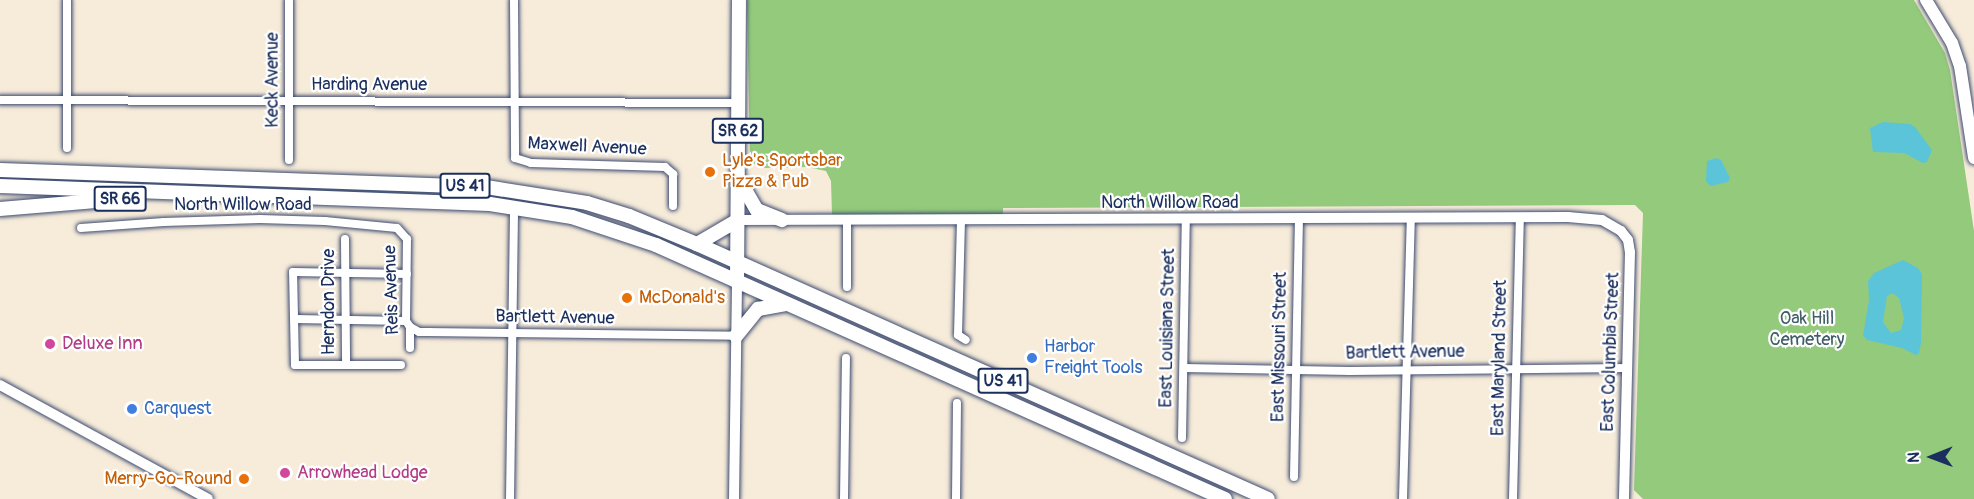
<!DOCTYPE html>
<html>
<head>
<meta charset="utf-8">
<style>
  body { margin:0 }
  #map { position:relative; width:1974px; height:499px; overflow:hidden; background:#f7ecda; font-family:Pangolin,sans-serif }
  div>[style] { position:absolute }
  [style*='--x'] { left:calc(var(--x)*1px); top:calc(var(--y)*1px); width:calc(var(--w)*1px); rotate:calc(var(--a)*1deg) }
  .green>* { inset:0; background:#94ca7c }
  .water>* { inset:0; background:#5cc4d8 }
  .roads { filter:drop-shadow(0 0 2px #3c4b71) drop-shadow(0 0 2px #3c4b71) }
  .minor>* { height:8px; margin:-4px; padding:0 4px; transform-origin:4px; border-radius:4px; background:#fff }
  .tertiary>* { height:10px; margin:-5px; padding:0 5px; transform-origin:5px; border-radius:5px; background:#fff }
  .secondary>* { height:12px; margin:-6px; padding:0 6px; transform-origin:6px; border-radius:6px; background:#fff }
  .primary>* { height:14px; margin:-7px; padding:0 7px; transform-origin:7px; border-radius:7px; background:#fff }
  .trunk>* { height:14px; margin:-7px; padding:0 7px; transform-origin:7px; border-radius:7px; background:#fff }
  .dots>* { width:16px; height:16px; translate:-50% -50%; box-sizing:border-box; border:3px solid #fff; border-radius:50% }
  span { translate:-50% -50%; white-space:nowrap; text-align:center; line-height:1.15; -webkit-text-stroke:4.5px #fff; paint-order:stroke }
  .shield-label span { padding:2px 4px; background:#fff; border:2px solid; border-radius:4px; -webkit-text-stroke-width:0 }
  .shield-label { font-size:16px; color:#1b2f5e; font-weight:700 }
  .street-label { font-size:18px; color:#1b2f5e }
  .food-label { font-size:18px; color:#c56008 }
  .left { translate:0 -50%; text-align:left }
  .right { translate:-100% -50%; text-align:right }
  .park-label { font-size:18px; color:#3f5e67 }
  .hotel-label { font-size:18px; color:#b23c85 }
  .shop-label { font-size:18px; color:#366cbe }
  .north { position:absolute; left:1902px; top:427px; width:60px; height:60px; -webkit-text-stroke:4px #fff; paint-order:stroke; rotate:269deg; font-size:16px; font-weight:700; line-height:24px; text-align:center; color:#1b2f5e }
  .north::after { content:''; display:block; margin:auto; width:21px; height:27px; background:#1b2f5e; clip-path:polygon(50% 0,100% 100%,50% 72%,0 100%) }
</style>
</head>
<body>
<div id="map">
  <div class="green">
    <div style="clip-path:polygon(747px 0,1914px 0,1945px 53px,1950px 70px,1974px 231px,1974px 499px,1643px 499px,1634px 490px,1643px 213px,1635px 205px,1003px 208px,1003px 215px,832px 215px,831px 181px,826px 171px,807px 167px,763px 168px,750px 162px)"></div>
  </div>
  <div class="water">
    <div style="clip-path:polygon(1883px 122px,1910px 124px,1915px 127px,1932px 150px,1927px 162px,1923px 163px,1904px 153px,1873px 152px,1870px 128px)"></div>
    <div style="clip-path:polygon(1716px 158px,1721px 160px,1730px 178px,1728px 182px,1710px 186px,1706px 181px,1707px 161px)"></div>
    <div style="clip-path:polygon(evenodd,1903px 260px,1918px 268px,1922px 274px,1921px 343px,1919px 353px,1916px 355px,1902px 348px,1867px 340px,1863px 335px,1869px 300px,1868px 281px,1874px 273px,1903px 260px,1892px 293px,1899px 298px,1904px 318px,1901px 330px,1891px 333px,1883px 322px,1887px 296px,1892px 293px)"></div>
  </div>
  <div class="roads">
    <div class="minor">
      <div style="--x:67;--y:0;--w:148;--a:90"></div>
      <div style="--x:514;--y:0;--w:158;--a:89.6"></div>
      <div style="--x:515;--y:158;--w:17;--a:17"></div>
      <div style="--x:531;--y:163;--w:134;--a:1.7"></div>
      <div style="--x:665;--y:167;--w:11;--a:41"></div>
      <div style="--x:673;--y:174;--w:32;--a:90"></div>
      <div style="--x:0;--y:100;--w:739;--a:0.23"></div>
      <div style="--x:289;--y:160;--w:160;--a:-90"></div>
      <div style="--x:847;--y:220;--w:67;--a:90"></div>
      <div style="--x:961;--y:220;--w:115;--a:91.5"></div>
      <div style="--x:958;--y:335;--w:9;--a:32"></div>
      <div style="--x:81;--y:228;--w:83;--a:-4.1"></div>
      <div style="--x:164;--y:222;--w:96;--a:-1.8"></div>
      <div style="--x:260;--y:219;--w:65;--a:1.8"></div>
      <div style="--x:325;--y:221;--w:72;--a:5.6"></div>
      <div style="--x:397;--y:228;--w:15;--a:48"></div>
      <div style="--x:407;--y:239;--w:82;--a:90.7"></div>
      <div style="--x:406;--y:321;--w:7;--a:56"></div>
      <div style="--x:410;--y:327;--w:21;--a:90"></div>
      <div style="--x:345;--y:239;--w:126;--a:89.5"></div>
      <div style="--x:295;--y:319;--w:111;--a:1"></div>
      <div style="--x:410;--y:327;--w:10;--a:29"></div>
      <div style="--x:419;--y:332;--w:11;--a:0"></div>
      <div style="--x:430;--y:332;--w:306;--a:0.7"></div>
      <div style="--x:401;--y:365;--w:106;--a:180"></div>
      <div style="--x:295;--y:365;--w:93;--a:-91.2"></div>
      <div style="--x:293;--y:272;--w:114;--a:1"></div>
      <div style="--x:1184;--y:368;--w:166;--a:1"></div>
      <div style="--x:1350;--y:371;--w:277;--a:-0.6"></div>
      <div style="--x:1182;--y:438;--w:219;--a:-89"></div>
      <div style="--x:1294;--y:477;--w:259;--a:-88.9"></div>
      <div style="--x:510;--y:499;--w:293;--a:-89.2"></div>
      <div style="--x:844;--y:499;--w:141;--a:-89.2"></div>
      <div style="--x:956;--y:499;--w:96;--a:-89.4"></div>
      <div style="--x:1403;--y:499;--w:281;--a:-88.4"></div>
      <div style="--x:1513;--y:499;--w:282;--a:-88.6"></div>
    </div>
    <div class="tertiary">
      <div style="--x:738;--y:220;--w:830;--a:-0.21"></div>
      <div style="--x:1568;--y:217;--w:34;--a:5"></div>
      <div style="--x:1602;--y:220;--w:22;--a:30"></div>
      <div style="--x:1621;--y:231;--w:11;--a:52"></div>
      <div style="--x:1628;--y:240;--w:12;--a:81"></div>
      <div style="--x:1630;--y:252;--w:247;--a:91.4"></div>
      <div style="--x:0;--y:385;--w:237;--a:28.7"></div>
      <div style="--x:734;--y:499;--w:217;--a:-89.2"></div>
    </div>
    <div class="secondary">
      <div style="--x:1926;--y:0;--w:50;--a:58.8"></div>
      <div style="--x:1952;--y:43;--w:24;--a:71"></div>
      <div style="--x:1960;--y:66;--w:93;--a:81.3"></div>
    </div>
    <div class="primary">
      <div style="--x:740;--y:181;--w:34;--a:60"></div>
      <div style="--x:757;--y:210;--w:27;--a:22"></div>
      <div style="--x:737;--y:282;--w:282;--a:-89.6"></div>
    </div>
    <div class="trunk">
      <div style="--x:0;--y:170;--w:486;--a:2"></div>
      <div style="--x:486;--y:187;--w:102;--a:9"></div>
      <div style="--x:587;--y:203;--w:44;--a:17.2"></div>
      <div style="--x:629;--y:216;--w:74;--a:22.4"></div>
      <div style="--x:697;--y:244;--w:625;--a:24.06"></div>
      <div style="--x:0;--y:186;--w:490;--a:2.1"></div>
      <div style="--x:490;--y:204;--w:83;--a:9"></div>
      <div style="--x:572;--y:217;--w:89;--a:18.4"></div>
      <div style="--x:656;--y:245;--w:623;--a:24.06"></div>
      <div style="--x:0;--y:209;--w:120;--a:-4.8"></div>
      <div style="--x:697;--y:244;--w:48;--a:-30.3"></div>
      <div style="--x:736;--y:336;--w:35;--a:-51"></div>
      <div style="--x:758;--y:309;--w:28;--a:-10"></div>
    </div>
  </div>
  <div class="dots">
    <div style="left:710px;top:172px;background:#e8710a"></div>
    <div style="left:627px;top:298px;background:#e8710a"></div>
    <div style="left:50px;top:344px;background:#d1479c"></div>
    <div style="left:1032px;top:358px;background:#3f7fe0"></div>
    <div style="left:132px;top:409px;background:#3f7fe0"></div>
    <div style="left:285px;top:473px;background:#d1479c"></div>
    <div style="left:244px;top:479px;background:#e8710a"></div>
  </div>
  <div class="shield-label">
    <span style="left:738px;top:131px">SR 62</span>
    <span style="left:465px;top:186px">US 41</span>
    <span style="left:120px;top:199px">SR 66</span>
    <span style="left:1003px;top:381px">US 41</span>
  </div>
  <div class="street-label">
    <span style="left:273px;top:80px;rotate:-90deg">Keck Avenue</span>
    <span style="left:369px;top:85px">Harding Avenue</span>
    <span style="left:587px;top:147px;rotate:3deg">Maxwell Avenue</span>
    <span style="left:1170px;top:203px">North Willow Road</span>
    <span style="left:243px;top:205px">North Willow Road</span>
    <span style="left:392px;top:290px;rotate:-92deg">Reis Avenue</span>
    <span style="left:329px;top:302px;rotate:-90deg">Herndon Drive</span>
    <span style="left:555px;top:318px;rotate:1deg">Bartlett Avenue</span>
    <span style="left:1168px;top:328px;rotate:-89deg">East Louisiana Street</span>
    <span style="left:1280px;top:347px;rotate:-89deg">East Missouri Street</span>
    <span style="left:1611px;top:352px;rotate:-88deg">East Columbia Street</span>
    <span style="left:1405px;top:353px;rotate:-1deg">Bartlett Avenue</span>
    <span style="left:1500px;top:358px;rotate:-89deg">East Maryland Street</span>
  </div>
  <div class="food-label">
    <span class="left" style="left:722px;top:172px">Lyle's Sportsbar<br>Pizza &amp; Pub</span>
    <span class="left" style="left:639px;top:298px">McDonald's</span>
    <span class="right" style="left:232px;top:479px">Merry-Go-Round</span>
  </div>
  <div class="park-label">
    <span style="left:1807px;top:330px">Oak Hill<br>Cemetery</span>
  </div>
  <div class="hotel-label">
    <span class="left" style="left:62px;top:344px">Deluxe Inn</span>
    <span class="left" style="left:297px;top:473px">Arrowhead Lodge</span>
  </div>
  <div class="shop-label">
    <span class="left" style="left:1044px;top:358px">Harbor<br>Freight Tools</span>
    <span class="left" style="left:144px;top:409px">Carquest</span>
  </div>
  <div class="north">N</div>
</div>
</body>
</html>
